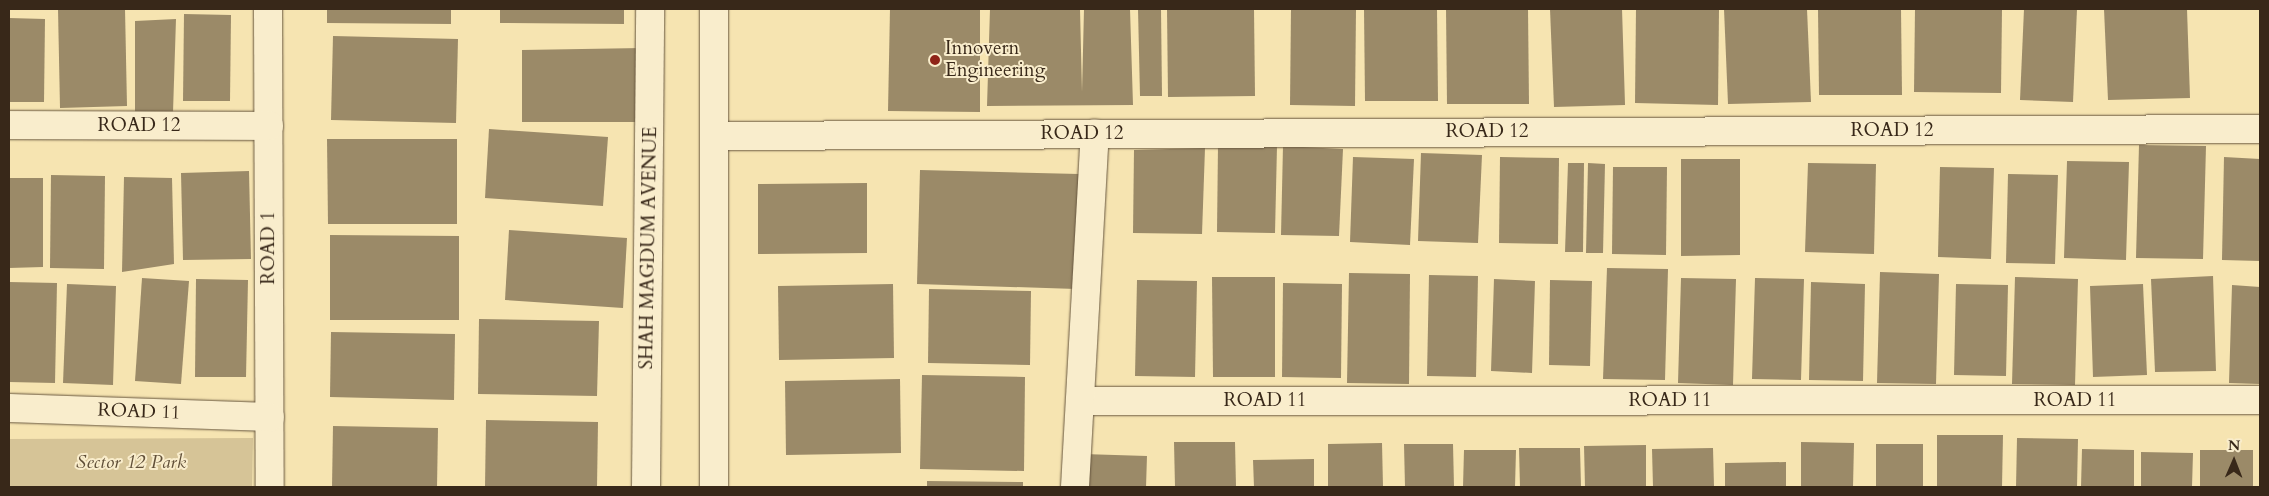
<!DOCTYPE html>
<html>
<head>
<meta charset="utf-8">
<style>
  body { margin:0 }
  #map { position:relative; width:2269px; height:496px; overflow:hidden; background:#f6e4b1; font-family:Cardo,serif }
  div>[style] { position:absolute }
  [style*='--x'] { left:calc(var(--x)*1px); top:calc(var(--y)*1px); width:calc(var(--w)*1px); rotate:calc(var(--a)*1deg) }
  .green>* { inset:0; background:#d6c497 }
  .building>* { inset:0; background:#9b8a68 }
  .roads { filter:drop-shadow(0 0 1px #68573f) drop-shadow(0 0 1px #68573f) }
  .street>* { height:28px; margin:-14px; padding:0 14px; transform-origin:14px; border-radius:14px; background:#f9edcc }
  .secondary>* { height:28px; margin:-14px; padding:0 14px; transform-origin:14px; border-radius:14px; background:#f9edcc }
  .dots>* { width:14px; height:14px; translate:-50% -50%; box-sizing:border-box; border:2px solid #f9edcc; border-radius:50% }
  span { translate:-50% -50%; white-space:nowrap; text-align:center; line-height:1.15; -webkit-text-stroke:4px #f9edcc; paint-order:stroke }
  .poi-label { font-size:19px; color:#382819 }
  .left { translate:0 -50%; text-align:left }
  .street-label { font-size:19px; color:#382819 }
  .park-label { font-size:19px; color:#604f38; font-style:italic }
  .frame { position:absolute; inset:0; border:10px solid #382819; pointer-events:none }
  .north { position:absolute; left:2209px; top:436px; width:50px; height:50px; -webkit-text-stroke:4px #f9edcc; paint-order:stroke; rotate:1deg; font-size:14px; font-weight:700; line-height:20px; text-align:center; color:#382819 }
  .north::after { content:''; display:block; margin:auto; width:18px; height:22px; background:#382819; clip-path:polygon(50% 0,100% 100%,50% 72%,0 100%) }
</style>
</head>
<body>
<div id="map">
  <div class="green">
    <div style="clip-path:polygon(253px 438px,252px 487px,9px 487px,9px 439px)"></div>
  </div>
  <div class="building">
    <div style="clip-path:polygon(58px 9px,125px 9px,127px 106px,60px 108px)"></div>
    <div style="clip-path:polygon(327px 9px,451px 9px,451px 24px,327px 23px)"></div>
    <div style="clip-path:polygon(500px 9px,624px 9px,624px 24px,500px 23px)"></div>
    <div style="clip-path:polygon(890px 9px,980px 9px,980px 112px,888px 111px)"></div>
    <div style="clip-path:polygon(990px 9px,1080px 9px,1082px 92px,1084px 9px,1130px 9px,1133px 105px,987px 106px)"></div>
    <div style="clip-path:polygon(1138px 9px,1161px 9px,1162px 96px,1140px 96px)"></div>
    <div style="clip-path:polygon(1167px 9px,1254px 9px,1255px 96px,1168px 97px)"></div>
    <div style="clip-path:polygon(1291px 9px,1356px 9px,1355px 106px,1290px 105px)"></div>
    <div style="clip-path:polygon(1364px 9px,1437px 9px,1438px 101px,1365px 101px)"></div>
    <div style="clip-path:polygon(1446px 9px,1528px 9px,1529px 104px,1447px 104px)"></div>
    <div style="clip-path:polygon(1550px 9px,1622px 9px,1625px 105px,1554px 107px)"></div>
    <div style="clip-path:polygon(1636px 9px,1719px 9px,1718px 105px,1635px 103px)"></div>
    <div style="clip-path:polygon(1724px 9px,1807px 9px,1811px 102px,1728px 104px)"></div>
    <div style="clip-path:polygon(1818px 9px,1901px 9px,1902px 95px,1819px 95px)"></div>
    <div style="clip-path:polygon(1915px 9px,2002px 9px,2001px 93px,1914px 92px)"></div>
    <div style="clip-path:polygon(2024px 9px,2077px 9px,2073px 102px,2020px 100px)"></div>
    <div style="clip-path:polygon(2104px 9px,2187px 9px,2190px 98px,2108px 100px)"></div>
    <div style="clip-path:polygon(184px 14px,231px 15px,230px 101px,183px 101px)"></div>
    <div style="clip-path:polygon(9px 18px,45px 19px,44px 102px,9px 102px)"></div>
    <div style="clip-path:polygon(176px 19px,173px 112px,135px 116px,135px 21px)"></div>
    <div style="clip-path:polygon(333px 36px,458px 39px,456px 123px,331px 120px)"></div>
    <div style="clip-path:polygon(642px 48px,642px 122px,522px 122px,522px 50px)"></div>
    <div style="clip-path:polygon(489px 129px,608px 137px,603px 206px,485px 198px)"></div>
    <div style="clip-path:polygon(327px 139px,457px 139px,457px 224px,328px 224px)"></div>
    <div style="clip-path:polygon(1218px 145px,1277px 146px,1275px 233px,1217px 232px)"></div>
    <div style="clip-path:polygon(2139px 145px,2206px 146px,2203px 259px,2136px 258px)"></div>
    <div style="clip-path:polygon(1283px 146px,1343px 149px,1339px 236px,1281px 235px)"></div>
    <div style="clip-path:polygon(1205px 148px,1202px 234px,1133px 233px,1134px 150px)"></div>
    <div style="clip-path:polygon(1421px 153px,1482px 155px,1478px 243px,1418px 241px)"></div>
    <div style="clip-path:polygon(1353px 157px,1414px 159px,1410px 245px,1350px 242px)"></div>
    <div style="clip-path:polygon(1500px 157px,1559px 158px,1558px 244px,1499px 243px)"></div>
    <div style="clip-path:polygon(2224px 157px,2260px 159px,2260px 261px,2222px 260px)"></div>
    <div style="clip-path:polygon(1681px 159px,1740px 159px,1740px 255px,1681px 256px)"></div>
    <div style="clip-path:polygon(2067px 161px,2129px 162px,2126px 260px,2064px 258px)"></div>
    <div style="clip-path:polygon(1568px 163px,1584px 163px,1583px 252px,1565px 252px)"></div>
    <div style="clip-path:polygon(1588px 163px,1605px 164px,1603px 253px,1586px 253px)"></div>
    <div style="clip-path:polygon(1808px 163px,1876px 164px,1874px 254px,1805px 252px)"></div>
    <div style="clip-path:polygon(1613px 167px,1667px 167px,1666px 255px,1612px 254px)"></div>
    <div style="clip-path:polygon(1940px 167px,1994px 168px,1991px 259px,1938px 257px)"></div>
    <div style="clip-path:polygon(920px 170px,1079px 174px,1076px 289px,917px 284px)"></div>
    <div style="clip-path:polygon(249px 171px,251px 259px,183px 260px,181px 173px)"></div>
    <div style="clip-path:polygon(2008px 174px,2058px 175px,2055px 264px,2006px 263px)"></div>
    <div style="clip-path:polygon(51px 175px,105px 176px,104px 269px,50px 268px)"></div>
    <div style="clip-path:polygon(124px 177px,172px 178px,174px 264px,122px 272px)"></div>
    <div style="clip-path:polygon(9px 178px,43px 178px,43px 267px,9px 268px)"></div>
    <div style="clip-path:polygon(867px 183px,867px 253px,758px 254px,758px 184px)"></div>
    <div style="clip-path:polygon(509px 230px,627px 238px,623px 308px,505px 300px)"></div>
    <div style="clip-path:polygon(330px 235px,459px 236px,459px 320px,330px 320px)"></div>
    <div style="clip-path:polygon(1607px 268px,1668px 269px,1665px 380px,1603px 379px)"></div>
    <div style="clip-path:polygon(1880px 272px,1939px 274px,1936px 384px,1877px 383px)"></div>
    <div style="clip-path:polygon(1349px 273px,1410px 274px,1409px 384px,1347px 383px)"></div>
    <div style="clip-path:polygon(1429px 275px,1478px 276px,1476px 377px,1427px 376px)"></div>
    <div style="clip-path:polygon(2213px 276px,2216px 371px,2155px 372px,2151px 279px)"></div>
    <div style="clip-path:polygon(1212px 277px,1275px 277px,1275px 377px,1213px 377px)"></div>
    <div style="clip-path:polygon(2015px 277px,2078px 279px,2075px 385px,2012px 384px)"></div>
    <div style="clip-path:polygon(142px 278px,189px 281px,181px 384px,135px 381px)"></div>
    <div style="clip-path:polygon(1681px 278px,1736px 279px,1733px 385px,1678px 383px)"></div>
    <div style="clip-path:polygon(1755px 278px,1804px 279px,1801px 380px,1752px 379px)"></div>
    <div style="clip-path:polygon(196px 279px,248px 280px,246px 377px,195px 377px)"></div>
    <div style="clip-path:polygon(1494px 279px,1535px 281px,1532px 373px,1491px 371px)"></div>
    <div style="clip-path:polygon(1137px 280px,1197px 281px,1195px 377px,1135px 376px)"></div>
    <div style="clip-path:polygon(1550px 280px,1592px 281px,1590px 366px,1549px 365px)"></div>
    <div style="clip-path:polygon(9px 282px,57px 283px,55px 383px,9px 382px)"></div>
    <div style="clip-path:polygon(1811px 282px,1865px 284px,1863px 381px,1809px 380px)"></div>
    <div style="clip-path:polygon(1283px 283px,1342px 284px,1341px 378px,1282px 377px)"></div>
    <div style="clip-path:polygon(67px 284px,116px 286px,113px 385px,63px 383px)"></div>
    <div style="clip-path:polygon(893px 284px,894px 358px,779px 360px,778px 286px)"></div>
    <div style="clip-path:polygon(1956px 284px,2008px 285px,2006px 376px,1954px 375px)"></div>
    <div style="clip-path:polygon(2143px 284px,2147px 375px,2093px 377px,2090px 286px)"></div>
    <div style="clip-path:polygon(2232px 285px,2260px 287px,2260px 384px,2229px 383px)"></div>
    <div style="clip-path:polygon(929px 289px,1031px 291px,1030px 365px,928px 363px)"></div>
    <div style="clip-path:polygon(479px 319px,599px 321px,597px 396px,478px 394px)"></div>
    <div style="clip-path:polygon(331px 332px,455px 334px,454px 400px,330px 397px)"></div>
    <div style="clip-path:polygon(922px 375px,1025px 377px,1024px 471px,920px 469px)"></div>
    <div style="clip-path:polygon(900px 379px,901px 453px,786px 455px,785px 381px)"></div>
    <div style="clip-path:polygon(486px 420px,598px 422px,597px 487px,485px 487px)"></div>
    <div style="clip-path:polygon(333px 426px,438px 428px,437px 487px,332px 487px)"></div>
    <div style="clip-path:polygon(1937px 435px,2003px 435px,2002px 487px,1937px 487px)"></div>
    <div style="clip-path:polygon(2017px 438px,2078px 439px,2077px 487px,2016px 487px)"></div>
    <div style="clip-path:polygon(1174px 442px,1235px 442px,1236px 487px,1175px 487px)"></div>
    <div style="clip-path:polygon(1801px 442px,1854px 443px,1853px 487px,1801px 487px)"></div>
    <div style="clip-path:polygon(1382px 443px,1383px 487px,1328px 487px,1328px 444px)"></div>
    <div style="clip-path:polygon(1404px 444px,1453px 444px,1454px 487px,1405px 487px)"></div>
    <div style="clip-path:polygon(1876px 444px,1923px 444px,1923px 487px,1876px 487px)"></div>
    <div style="clip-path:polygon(1646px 445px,1646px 487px,1585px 487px,1584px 446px)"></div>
    <div style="clip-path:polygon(1519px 448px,1580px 448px,1581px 487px,1520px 487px)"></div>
    <div style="clip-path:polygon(1713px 448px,1714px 487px,1653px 487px,1652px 449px)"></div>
    <div style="clip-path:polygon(2082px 449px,2134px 450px,2134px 487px,2081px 487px)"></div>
    <div style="clip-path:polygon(1464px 450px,1516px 450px,1515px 487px,1463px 487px)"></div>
    <div style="clip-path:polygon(2200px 450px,2253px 450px,2253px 487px,2200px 487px)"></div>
    <div style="clip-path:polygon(2141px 452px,2193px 453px,2192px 487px,2141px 487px)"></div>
    <div style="clip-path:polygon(1083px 454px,1147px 456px,1146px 487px,1082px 487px)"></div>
    <div style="clip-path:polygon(1314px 459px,1314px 487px,1254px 487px,1253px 460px)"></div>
    <div style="clip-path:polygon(1786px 462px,1786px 487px,1725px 487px,1725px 463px)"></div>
    <div style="clip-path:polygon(927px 481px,1023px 482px,1023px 487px,927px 487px)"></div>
  </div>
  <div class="roads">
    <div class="street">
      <div style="--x:268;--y:9;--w:478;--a:89.8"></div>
      <div style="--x:9;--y:125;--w:260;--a:0.2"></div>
      <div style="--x:715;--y:136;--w:1545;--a:-0.26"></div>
      <div style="--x:1080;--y:401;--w:1180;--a:-0.05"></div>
      <div style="--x:9;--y:408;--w:261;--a:2"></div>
      <div style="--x:1075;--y:487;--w:354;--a:-86.8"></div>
    </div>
    <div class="secondary">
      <div style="--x:714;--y:9;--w:478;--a:90"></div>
      <div style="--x:646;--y:487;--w:478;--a:-89.5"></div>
    </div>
  </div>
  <div class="dots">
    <div style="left:935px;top:60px;background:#8f2418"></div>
  </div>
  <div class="poi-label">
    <span class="left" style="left:945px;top:60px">Innovern<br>Engineering</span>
  </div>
  <div class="street-label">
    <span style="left:139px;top:126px">ROAD 12</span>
    <span style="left:1892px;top:131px">ROAD 12</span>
    <span style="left:1487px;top:132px">ROAD 12</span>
    <span style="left:1082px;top:134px">ROAD 12</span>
    <span style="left:269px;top:248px;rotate:-90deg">ROAD 1</span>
    <span style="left:649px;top:248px;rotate:-89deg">SHAH MAGDUM AVENUE</span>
    <span style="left:1265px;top:401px">ROAD 11</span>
    <span style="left:1670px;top:401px">ROAD 11</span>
    <span style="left:2075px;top:401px">ROAD 11</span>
    <span style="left:139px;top:412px;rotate:2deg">ROAD 11</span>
  </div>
  <div class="park-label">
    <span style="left:131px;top:463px">Sector 12 Park</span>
  </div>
  <div class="frame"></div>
  <div class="north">N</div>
</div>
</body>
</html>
